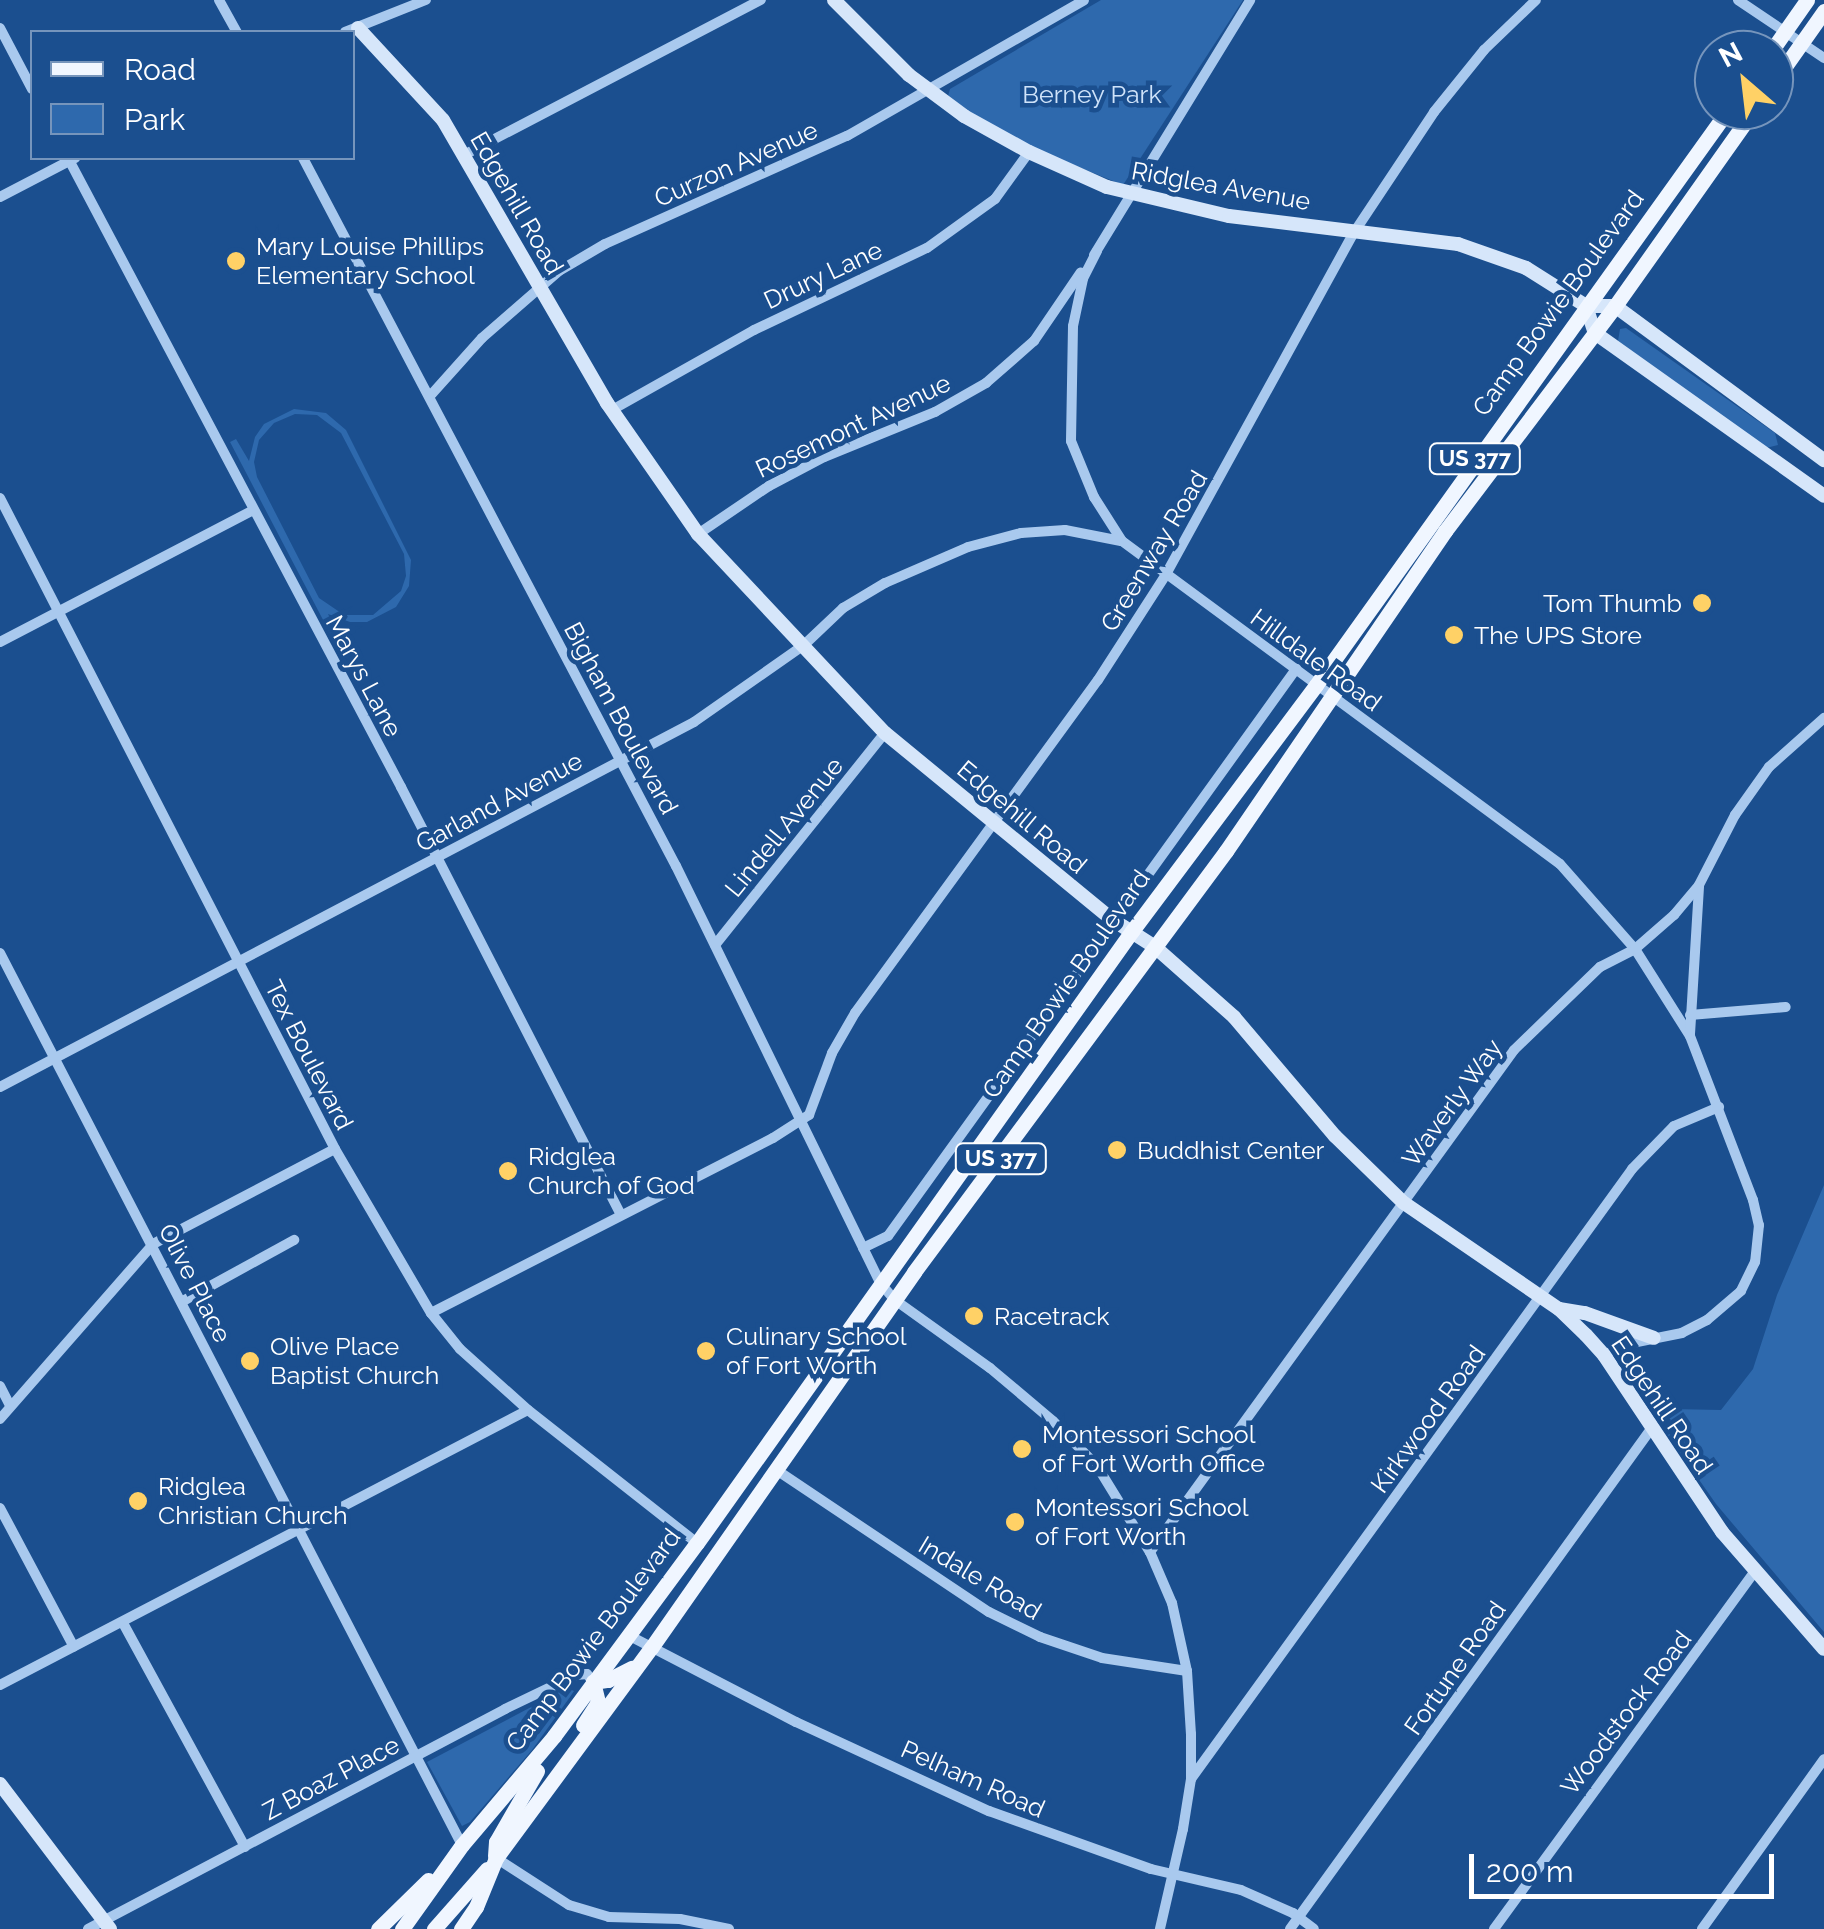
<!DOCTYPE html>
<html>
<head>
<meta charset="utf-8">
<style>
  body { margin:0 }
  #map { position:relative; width:1824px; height:1929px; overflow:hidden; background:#1b4f8f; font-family:Raleway,sans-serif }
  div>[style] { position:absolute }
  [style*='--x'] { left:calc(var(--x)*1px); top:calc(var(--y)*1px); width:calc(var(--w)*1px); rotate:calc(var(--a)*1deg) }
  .green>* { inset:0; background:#2e69ad }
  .street>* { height:10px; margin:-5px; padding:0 5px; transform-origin:5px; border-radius:5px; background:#a9c9ee }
  .secondary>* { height:14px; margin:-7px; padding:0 7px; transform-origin:7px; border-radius:7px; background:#d6e6fa }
  .primary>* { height:15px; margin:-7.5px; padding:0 7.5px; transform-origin:7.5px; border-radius:7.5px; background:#f0f6ff }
  .dots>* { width:28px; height:28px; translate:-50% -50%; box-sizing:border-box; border:5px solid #1b4f8f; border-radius:50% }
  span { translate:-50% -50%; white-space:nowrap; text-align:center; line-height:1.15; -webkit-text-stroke:9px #1b4f8f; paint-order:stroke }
  .shield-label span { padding:2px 8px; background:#1b4f8f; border:2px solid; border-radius:8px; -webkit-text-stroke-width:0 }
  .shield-label { font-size:22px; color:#fff; font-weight:700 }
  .park-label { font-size:25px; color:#cfe3fa }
  .street-label { font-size:25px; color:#fff }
  .poi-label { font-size:25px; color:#fff }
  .left { translate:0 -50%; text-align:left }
  .right { translate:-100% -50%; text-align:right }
  .legend { position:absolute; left:30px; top:30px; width:325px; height:130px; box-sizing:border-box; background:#1b4f8f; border:2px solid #7695bc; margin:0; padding:12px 18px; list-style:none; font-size:30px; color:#fff }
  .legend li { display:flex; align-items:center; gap:20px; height:50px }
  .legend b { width:50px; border:2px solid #7695bc }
  .north { position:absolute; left:1694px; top:30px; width:100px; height:100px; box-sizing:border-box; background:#1b4f8f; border:2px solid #7695bc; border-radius:50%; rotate:332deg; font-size:28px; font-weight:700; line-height:40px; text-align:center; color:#fff }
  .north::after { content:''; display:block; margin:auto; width:35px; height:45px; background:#ffd166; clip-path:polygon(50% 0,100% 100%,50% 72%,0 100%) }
  .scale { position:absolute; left:1469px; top:1854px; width:305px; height:45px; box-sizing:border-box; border:5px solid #fff; border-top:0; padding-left:12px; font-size:30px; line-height:35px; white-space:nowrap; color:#fff; -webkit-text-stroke:8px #1b4f8f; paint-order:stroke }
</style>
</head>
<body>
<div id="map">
  <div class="green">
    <div style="clip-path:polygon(1101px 0,1243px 0,1123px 185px,1007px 138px,948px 96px,950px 89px)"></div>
    <div style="clip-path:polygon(1626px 328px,1775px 433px,1778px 445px,1766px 448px,1618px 341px,1620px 329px)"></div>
    <div style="clip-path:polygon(evenodd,294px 409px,326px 413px,346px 430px,411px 560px,409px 586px,396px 607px,367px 622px,350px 622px,328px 614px,338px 634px,332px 637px,230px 442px,236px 439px,249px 461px,255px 437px,264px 424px,294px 409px,295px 414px,317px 415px,341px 433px,404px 554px,406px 576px,401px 591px,373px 615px,344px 615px,319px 598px,257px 477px,254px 462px,259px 440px,274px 423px,295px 414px)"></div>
    <div style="clip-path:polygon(1824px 1185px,1824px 1632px,1716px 1504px,1654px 1415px,1670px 1409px,1721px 1410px,1753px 1369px,1777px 1295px)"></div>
    <div style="clip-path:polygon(567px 1688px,574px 1691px,570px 1697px,532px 1750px,470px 1822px,462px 1826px,427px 1762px)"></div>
  </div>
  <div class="street">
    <div style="--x:219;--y:0;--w:37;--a:61"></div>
    <div style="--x:1738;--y:0;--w:104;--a:34"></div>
    <div style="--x:0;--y:28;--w:69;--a:62.3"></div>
    <div style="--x:345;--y:32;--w:87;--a:-21.6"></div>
    <div style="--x:464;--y:155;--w:335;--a:-27.6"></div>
    <div style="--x:68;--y:158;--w:712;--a:62.1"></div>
    <div style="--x:401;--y:787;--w:481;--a:62.8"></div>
    <div style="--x:303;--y:158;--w:800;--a:62.22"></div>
    <div style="--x:676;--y:866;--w:466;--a:63.9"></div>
    <div style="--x:881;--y:1284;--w:21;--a:49"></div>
    <div style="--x:895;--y:1300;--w:117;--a:35.6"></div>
    <div style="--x:990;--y:1368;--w:82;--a:40.1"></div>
    <div style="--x:1053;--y:1421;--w:63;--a:45.6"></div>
    <div style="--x:1097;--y:1466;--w:101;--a:58.4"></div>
    <div style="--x:1150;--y:1552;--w:56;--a:66.7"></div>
    <div style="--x:1172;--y:1603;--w:70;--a:77.6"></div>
    <div style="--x:1187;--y:1671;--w:63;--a:86.4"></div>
    <div style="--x:1191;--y:1734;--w:45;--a:90"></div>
    <div style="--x:1191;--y:1779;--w:51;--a:99.1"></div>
    <div style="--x:1183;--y:1829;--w:103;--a:103"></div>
    <div style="--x:0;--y:197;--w:85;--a:-27.5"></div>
    <div style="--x:1097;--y:251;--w:31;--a:117"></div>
    <div style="--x:1083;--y:279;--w:48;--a:102"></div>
    <div style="--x:1073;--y:326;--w:115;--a:91"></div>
    <div style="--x:1071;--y:441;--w:61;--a:67.7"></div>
    <div style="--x:1094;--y:497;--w:52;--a:57.5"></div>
    <div style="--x:1122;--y:541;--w:544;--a:36.41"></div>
    <div style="--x:1560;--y:864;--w:113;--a:48.6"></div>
    <div style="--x:1635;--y:949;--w:103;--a:57.7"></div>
    <div style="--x:1690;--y:1036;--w:176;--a:69"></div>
    <div style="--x:1753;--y:1200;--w:26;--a:77"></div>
    <div style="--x:1759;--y:1225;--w:37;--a:96"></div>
    <div style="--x:1755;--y:1262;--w:32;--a:116"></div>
    <div style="--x:1741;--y:1291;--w:45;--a:139.5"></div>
    <div style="--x:1707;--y:1320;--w:28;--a:153"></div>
    <div style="--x:1682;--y:1333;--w:51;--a:168.7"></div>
    <div style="--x:1632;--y:1343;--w:30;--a:157"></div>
    <div style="--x:1094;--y:255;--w:299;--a:-58.5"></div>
    <div style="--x:430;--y:396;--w:78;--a:-48.1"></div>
    <div style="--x:482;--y:338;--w:102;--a:-41"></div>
    <div style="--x:559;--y:271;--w:53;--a:-30.4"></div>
    <div style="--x:605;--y:244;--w:265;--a:-24.1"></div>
    <div style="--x:847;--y:136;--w:273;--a:-29.8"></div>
    <div style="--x:612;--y:410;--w:163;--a:-29.4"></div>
    <div style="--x:754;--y:330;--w:191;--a:-25.4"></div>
    <div style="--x:927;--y:248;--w:84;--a:-35.8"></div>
    <div style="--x:995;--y:199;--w:58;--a:-54.1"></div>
    <div style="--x:0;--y:498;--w:732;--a:62.77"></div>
    <div style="--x:335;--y:1149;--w:190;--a:59.7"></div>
    <div style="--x:431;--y:1313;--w:46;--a:51.1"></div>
    <div style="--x:460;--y:1349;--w:91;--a:41.9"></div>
    <div style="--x:528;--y:1410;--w:215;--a:38.2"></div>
    <div style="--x:698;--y:534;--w:86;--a:-34.1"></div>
    <div style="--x:769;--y:486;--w:62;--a:-27.8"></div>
    <div style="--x:824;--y:457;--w:120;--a:-22.1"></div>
    <div style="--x:935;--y:412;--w:59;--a:-29.6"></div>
    <div style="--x:986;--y:383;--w:64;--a:-41.2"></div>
    <div style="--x:1034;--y:341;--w:83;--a:-55.7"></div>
    <div style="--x:0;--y:642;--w:286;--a:-27.5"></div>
    <div style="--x:715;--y:945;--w:272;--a:-51.3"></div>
    <div style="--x:0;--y:953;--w:1005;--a:62.62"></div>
    <div style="--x:1690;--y:1015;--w:96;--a:-4.8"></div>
    <div style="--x:1690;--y:1034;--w:148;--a:-86.5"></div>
    <div style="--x:0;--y:1087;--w:784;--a:-27.74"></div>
    <div style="--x:694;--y:722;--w:134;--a:-35"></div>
    <div style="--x:804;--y:645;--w:54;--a:-43.5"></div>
    <div style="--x:843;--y:608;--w:49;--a:-30.8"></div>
    <div style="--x:885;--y:583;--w:90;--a:-23.4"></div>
    <div style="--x:968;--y:547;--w:55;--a:-14.8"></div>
    <div style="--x:1021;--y:533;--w:44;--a:-3.9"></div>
    <div style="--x:1065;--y:530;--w:57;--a:11.1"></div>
    <div style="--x:863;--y:1248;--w:28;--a:-26"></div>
    <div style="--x:888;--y:1236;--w:699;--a:-54.26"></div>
    <div style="--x:183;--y:1301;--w:127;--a:-28.8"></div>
    <div style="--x:431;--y:1313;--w:384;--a:-27.1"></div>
    <div style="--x:773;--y:1138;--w:43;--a:-32.6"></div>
    <div style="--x:809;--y:1115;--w:66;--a:-69.6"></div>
    <div style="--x:832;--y:1053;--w:46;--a:-60.1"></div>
    <div style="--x:855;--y:1013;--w:412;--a:-53.9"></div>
    <div style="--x:1098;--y:680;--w:124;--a:-57.2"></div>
    <div style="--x:1165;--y:576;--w:394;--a:-61.2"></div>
    <div style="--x:1355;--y:231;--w:143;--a:-56.4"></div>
    <div style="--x:1434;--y:112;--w:80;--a:-51.1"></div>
    <div style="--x:1484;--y:50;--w:72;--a:-43.9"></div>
    <div style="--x:0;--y:1386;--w:22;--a:63"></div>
    <div style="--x:0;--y:1419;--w:232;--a:-48.8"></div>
    <div style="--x:153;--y:1244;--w:205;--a:-27.6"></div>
    <div style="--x:775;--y:1469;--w:257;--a:33.8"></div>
    <div style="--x:989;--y:1612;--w:57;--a:26.1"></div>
    <div style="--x:1040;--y:1637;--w:65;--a:18.7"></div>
    <div style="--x:1102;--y:1658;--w:86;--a:8.7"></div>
    <div style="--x:0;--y:1508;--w:157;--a:62"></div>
    <div style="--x:1150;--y:1552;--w:620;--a:-54.05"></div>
    <div style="--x:1514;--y:1050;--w:120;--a:-44"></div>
    <div style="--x:1600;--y:967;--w:39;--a:-27"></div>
    <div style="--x:1635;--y:949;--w:52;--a:-41.1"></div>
    <div style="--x:1674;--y:915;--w:39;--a:-50"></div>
    <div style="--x:1699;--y:885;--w:79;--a:-62.8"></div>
    <div style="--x:1735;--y:815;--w:59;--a:-54.7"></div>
    <div style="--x:1769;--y:767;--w:74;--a:-41.7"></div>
    <div style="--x:123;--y:1623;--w:255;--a:61.4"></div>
    <div style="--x:628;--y:1635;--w:189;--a:27.4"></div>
    <div style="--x:796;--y:1722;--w:213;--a:24.8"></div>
    <div style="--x:989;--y:1811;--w:172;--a:19.7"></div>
    <div style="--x:1151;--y:1869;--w:92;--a:13.1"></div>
    <div style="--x:1241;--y:1890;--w:57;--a:23.9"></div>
    <div style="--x:1293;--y:1913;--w:26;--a:37"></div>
    <div style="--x:0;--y:1685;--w:595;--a:-27.51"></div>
    <div style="--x:1191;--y:1779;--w:753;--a:-54.13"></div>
    <div style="--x:1632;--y:1169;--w:60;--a:-45.7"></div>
    <div style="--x:1674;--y:1126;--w:49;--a:-22.9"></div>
    <div style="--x:496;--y:1858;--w:87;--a:32.8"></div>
    <div style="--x:569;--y:1905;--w:42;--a:16.7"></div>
    <div style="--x:609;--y:1917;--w:71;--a:1.6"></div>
    <div style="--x:680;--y:1919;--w:50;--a:11.5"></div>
    <div style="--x:88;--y:1929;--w:471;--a:-27.8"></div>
    <div style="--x:505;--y:1709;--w:79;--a:-25.6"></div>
    <div style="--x:576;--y:1675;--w:11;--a:-5"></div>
    <div style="--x:587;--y:1674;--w:10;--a:53"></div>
    <div style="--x:1290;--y:1929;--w:617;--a:-54.17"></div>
    <div style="--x:1494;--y:1929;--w:444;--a:-53.9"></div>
    <div style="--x:1702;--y:1929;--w:209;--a:-54.3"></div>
  </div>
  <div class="secondary">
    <div style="--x:834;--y:0;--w:106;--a:45"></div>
    <div style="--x:909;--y:75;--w:69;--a:36.7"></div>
    <div style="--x:964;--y:116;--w:74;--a:29"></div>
    <div style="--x:1029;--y:152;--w:85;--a:24.2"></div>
    <div style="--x:1107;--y:187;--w:125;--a:13.4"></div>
    <div style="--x:1229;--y:216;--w:231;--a:7"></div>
    <div style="--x:1458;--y:244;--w:72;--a:19.4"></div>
    <div style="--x:1526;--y:268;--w:71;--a:32.3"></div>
    <div style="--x:358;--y:28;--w:125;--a:47.3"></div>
    <div style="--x:443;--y:120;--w:327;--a:59.9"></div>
    <div style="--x:607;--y:403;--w:160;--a:55.2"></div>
    <div style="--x:698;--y:534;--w:273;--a:46.8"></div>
    <div style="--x:885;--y:733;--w:295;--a:39.4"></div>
    <div style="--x:1113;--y:920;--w:50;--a:32.7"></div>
    <div style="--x:1155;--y:947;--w:106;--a:41.5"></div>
    <div style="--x:1234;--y:1017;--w:156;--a:49.7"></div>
    <div style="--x:1335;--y:1136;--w:96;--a:44.2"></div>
    <div style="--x:1404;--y:1203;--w:188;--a:34.4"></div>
    <div style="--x:1559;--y:1309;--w:37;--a:44"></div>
    <div style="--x:1586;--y:1335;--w:27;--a:48"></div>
    <div style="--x:1604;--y:1355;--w:213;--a:56.3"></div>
    <div style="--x:1722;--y:1532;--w:155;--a:48.9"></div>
    <div style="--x:1586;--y:306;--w:28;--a:72"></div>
    <div style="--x:1595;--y:333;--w:281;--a:35.4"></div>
    <div style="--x:1586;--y:306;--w:29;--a:0"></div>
    <div style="--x:1615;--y:306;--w:260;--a:36.4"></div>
    <div style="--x:1559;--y:1309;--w:26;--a:9"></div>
    <div style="--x:1585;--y:1313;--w:73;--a:19.9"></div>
    <div style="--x:0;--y:1784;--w:182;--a:52.8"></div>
  </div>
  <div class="primary">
    <div style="--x:1772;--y:50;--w:61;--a:-55"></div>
    <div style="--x:1774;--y:82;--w:87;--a:-54.8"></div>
    <div style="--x:583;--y:1725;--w:27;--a:-57"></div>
    <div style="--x:598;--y:1702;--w:21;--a:-104"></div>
    <div style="--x:593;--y:1682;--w:15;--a:-8"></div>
    <div style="--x:608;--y:1680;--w:27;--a:-27"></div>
    <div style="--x:495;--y:1856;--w:14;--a:-86"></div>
    <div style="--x:496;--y:1842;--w:82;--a:-60"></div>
    <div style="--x:378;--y:1929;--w:70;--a:-44.4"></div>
    <div style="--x:402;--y:1929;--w:103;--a:-54.5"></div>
    <div style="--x:462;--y:1845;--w:143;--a:-49.8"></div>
    <div style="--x:554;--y:1736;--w:240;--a:-53.5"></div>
    <div style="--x:697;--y:1543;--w:751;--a:-54.6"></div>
    <div style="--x:1132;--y:931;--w:307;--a:-53.2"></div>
    <div style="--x:1316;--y:685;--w:707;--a:-54.38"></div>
    <div style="--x:434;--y:1929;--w:80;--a:-48.5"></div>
    <div style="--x:461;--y:1929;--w:27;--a:-56"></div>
    <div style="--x:476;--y:1907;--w:53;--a:-67.8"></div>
    <div style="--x:496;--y:1858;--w:261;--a:-53.6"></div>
    <div style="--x:651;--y:1648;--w:459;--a:-55"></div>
    <div style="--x:914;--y:1272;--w:524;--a:-53.46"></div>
    <div style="--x:1226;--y:851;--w:388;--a:-55.6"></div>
    <div style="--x:1445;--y:531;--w:282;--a:-52.9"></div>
    <div style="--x:1615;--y:306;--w:240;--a:-54.7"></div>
  </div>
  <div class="dots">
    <div style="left:236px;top:261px;background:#ffd166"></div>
    <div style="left:1702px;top:603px;background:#ffd166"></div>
    <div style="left:1454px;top:635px;background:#ffd166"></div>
    <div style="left:1117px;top:1150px;background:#ffd166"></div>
    <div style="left:508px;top:1171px;background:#ffd166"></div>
    <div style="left:974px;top:1316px;background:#ffd166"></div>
    <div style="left:706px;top:1351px;background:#ffd166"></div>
    <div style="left:250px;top:1361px;background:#ffd166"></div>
    <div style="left:1022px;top:1449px;background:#ffd166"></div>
    <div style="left:138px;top:1501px;background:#ffd166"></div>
    <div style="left:1015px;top:1522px;background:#ffd166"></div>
  </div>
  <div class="shield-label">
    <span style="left:1475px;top:459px">US 377</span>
    <span style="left:1001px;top:1159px">US 377</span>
  </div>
  <div class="park-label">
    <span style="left:1092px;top:94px">Berney Park</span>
  </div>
  <div class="street-label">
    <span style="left:736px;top:164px;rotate:-24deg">Curzon Avenue</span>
    <span style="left:1221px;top:186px;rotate:10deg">Ridglea Avenue</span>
    <span style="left:517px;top:203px;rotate:60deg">Edgehill Road</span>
    <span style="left:823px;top:275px;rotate:-25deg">Drury Lane</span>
    <span style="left:1558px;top:303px;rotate:-54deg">Camp Bowie Boulevard</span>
    <span style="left:853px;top:426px;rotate:-25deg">Rosemont Avenue</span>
    <span style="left:1154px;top:551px;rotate:-59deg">Greenway Road</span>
    <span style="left:1316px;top:660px;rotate:36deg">Hilldale Road</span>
    <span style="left:364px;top:676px;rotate:62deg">Marys Lane</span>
    <span style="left:621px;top:718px;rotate:62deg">Bigham Boulevard</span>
    <span style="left:499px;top:802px;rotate:-28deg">Garland Avenue</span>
    <span style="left:1022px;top:817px;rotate:40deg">Edgehill Road</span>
    <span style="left:784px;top:827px;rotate:-51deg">Lindell Avenue</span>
    <span style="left:1066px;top:984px;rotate:-55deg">Camp Bowie Boulevard</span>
    <span style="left:309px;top:1055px;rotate:63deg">Tex Boulevard</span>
    <span style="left:1452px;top:1103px;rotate:-54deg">Waverly Way</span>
    <span style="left:195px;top:1283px;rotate:63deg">Olive Place</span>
    <span style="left:1662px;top:1405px;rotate:56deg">Edgehill Road</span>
    <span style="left:1428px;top:1419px;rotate:-54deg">Kirkwood Road</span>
    <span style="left:980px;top:1578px;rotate:31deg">Indale Road</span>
    <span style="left:593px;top:1640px;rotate:-53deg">Camp Bowie Boulevard</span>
    <span style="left:1455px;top:1668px;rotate:-55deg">Fortune Road</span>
    <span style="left:1626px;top:1713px;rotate:-53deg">Woodstock Road</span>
    <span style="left:331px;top:1778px;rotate:-28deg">Z Boaz Place</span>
    <span style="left:973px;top:1779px;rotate:24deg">Pelham Road</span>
  </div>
  <div class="poi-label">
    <span class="left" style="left:256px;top:261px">Mary Louise Phillips<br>Elementary School</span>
    <span class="right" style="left:1682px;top:603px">Tom Thumb</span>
    <span class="left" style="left:1474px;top:635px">The UPS Store</span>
    <span class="left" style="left:1137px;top:1150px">Buddhist Center</span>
    <span class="left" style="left:528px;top:1171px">Ridglea<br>Church of God</span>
    <span class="left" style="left:994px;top:1316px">Racetrack</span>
    <span class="left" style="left:726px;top:1351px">Culinary School<br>of Fort Worth</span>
    <span class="left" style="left:270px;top:1361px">Olive Place<br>Baptist Church</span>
    <span class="left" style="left:1042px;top:1449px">Montessori School<br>of Fort Worth Office</span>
    <span class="left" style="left:158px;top:1501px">Ridglea<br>Christian Church</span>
    <span class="left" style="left:1035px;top:1522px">Montessori School<br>of Fort Worth</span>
  </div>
  <ul class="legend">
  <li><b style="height:12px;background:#f0f6ff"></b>Road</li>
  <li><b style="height:28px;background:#2e69ad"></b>Park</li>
  </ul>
  <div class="north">N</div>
  <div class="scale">200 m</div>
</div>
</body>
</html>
